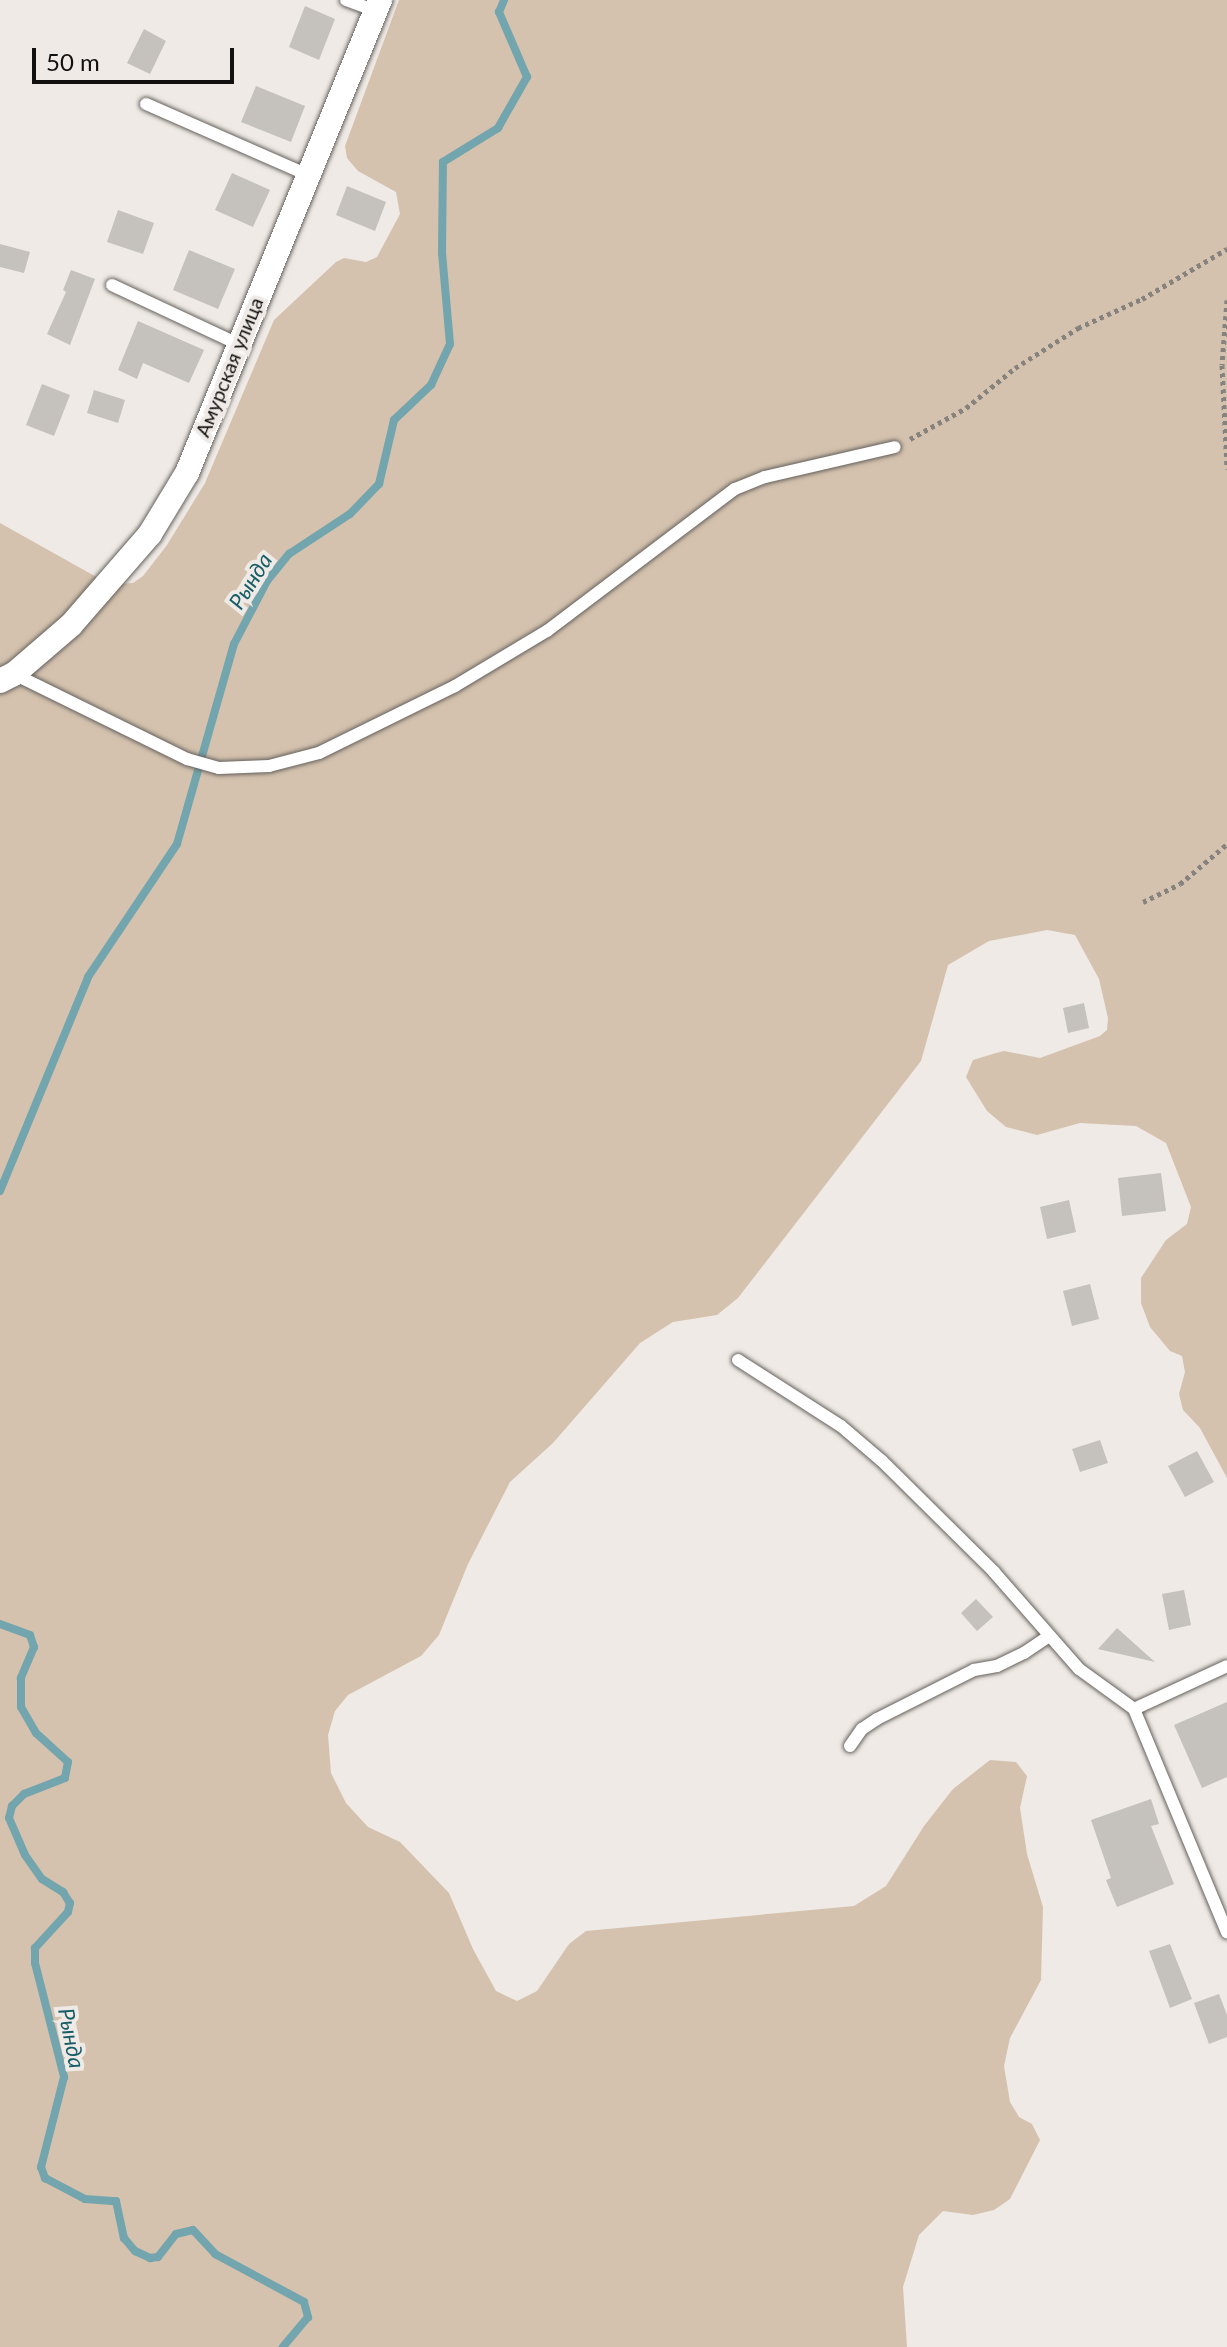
<!DOCTYPE html>
<html>
<head>
<meta charset="utf-8">
<style>
  body { margin:0 }
  #map { position:relative; width:1227px; height:2347px; overflow:hidden; background:#efeae5; font-family:Lato,sans-serif }
  div>[style] { position:absolute }
  [style*='--x'] { left:calc(var(--x)*1px); top:calc(var(--y)*1px); width:calc(var(--w)*1px); rotate:calc(var(--a)*1deg) }
  .green>* { inset:0; background:#d4c2ae }
  .stream>* { height:8px; margin:-4px; padding:0 4px; transform-origin:4px; border-radius:4px; background:#72a5ad }
  .building>* { inset:0; background:#c5c1bc }
  .path>* { height:5px; margin-top:-2.5px; transform-origin:0; background:repeating-linear-gradient(90deg,#86837f 0 4px,transparent 0 8px) }
  .roads { filter:drop-shadow(0 0 2px #65615d) drop-shadow(0 0 2px #65615d) }
  .lane>* { height:12px; margin:-6px; padding:0 6px; transform-origin:6px; border-radius:6px; background:#fff }
  .street>* { height:24px; margin:-12px; padding:0 12px; transform-origin:12px; border-radius:12px; background:#fff }
  span { translate:-50% -50%; white-space:nowrap; text-align:center; line-height:1.15; -webkit-text-stroke:8px #efeae5; paint-order:stroke }
  .street-label { font-size:20px; color:#12110f }
  .water-label { font-size:22px; color:#165d67; font-style:italic }
  .scale { position:absolute; left:32px; top:48px; width:202px; height:36px; box-sizing:border-box; border:4px solid #12110f; border-top:0; padding-left:10px; font-size:24px; line-height:28px; white-space:nowrap; color:#12110f; -webkit-text-stroke:6px #efeae5; paint-order:stroke }
</style>
</head>
<body>
<div id="map">
  <div class="green">
    <div style="clip-path:polygon(399px 0,1227px 0,1227px 1478px,1200px 1428px,1183px 1410px,1179px 1394px,1185px 1372px,1182px 1356px,1170px 1351px,1150px 1327px,1141px 1303px,1141px 1278px,1166px 1240px,1187px 1224px,1191px 1207px,1166px 1143px,1136px 1126px,1080px 1123px,1037px 1135px,1006px 1127px,987px 1111px,966px 1077px,973px 1060px,996px 1053px,1004px 1051px,1040px 1058px,1100px 1036px,1107px 1030px,1108px 1018px,1099px 979px,1075px 935px,1047px 930px,989px 941px,948px 965px,921px 1061px,738px 1298px,717px 1315px,673px 1322px,640px 1343px,553px 1443px,510px 1482px,468px 1564px,439px 1635px,421px 1656px,348px 1695px,335px 1711px,328px 1735px,331px 1773px,346px 1803px,368px 1827px,400px 1842px,449px 1893px,473px 1949px,496px 1991px,517px 2001px,537px 1991px,569px 1944px,586px 1931px,854px 1906px,886px 1886px,924px 1826px,953px 1789px,990px 1760px,1016px 1762px,1027px 1776px,1020px 1808px,1027px 1854px,1043px 1907px,1041px 1980px,1010px 2038px,1004px 2066px,1010px 2102px,1019px 2117px,1032px 2124px,1040px 2140px,1010px 2199px,994px 2210px,973px 2215px,943px 2211px,919px 2235px,903px 2287px,907px 2347px,0 2347px,0 523px,100px 579px,116px 584px,133px 583px,143px 576px,167px 545px,205px 483px,274px 320px,336px 262px,344px 258px,366px 262px,377px 257px,400px 214px,396px 192px,358px 171px,347px 158px,345px 146px)"></div>
  </div>
  <div class="stream">
    <div style="--x:0;--y:1191;--w:231;--a:-67.6"></div>
    <div style="--x:88;--y:977;--w:160;--a:-56.2"></div>
    <div style="--x:177;--y:844;--w:208;--a:-74.1"></div>
    <div style="--x:234;--y:644;--w:71;--a:-62.4"></div>
    <div style="--x:267;--y:581;--w:35;--a:-51"></div>
    <div style="--x:289;--y:554;--w:73;--a:-33.3"></div>
    <div style="--x:350;--y:514;--w:42;--a:-46"></div>
    <div style="--x:379;--y:484;--w:66;--a:-76.8"></div>
    <div style="--x:394;--y:420;--w:51;--a:-43.4"></div>
    <div style="--x:431;--y:385;--w:45;--a:-65.1"></div>
    <div style="--x:450;--y:344;--w:91;--a:-95"></div>
    <div style="--x:442;--y:253;--w:91;--a:-89.4"></div>
    <div style="--x:443;--y:162;--w:65;--a:-31.7"></div>
    <div style="--x:498;--y:128;--w:59;--a:-60.4"></div>
    <div style="--x:527;--y:77;--w:71;--a:-113.3"></div>
    <div style="--x:499;--y:12;--w:13;--a:-67"></div>
    <div style="--x:0;--y:1624;--w:32;--a:20"></div>
    <div style="--x:30;--y:1635;--w:13;--a:72"></div>
    <div style="--x:34;--y:1647;--w:34;--a:113"></div>
    <div style="--x:21;--y:1678;--w:29;--a:90"></div>
    <div style="--x:21;--y:1707;--w:30;--a:60"></div>
    <div style="--x:36;--y:1733;--w:43;--a:42.2"></div>
    <div style="--x:68;--y:1762;--w:16;--a:101"></div>
    <div style="--x:65;--y:1778;--w:44;--a:158.7"></div>
    <div style="--x:24;--y:1794;--w:17;--a:135"></div>
    <div style="--x:12;--y:1806;--w:12;--a:104"></div>
    <div style="--x:9;--y:1818;--w:40;--a:66.6"></div>
    <div style="--x:25;--y:1855;--w:29;--a:55"></div>
    <div style="--x:42;--y:1879;--w:25;--a:32"></div>
    <div style="--x:63;--y:1892;--w:13;--a:58"></div>
    <div style="--x:70;--y:1903;--w:9;--a:103"></div>
    <div style="--x:68;--y:1912;--w:49;--a:132.5"></div>
    <div style="--x:35;--y:1948;--w:15;--a:90"></div>
    <div style="--x:35;--y:1963;--w:118;--a:75.7"></div>
    <div style="--x:64;--y:2077;--w:93;--a:104.3"></div>
    <div style="--x:41;--y:2167;--w:12;--a:70"></div>
    <div style="--x:45;--y:2178;--w:45;--a:27.7"></div>
    <div style="--x:85;--y:2199;--w:31;--a:4"></div>
    <div style="--x:116;--y:2201;--w:38;--a:78"></div>
    <div style="--x:124;--y:2238;--w:17;--a:50"></div>
    <div style="--x:135;--y:2251;--w:17;--a:25"></div>
    <div style="--x:150;--y:2258;--w:8;--a:-7"></div>
    <div style="--x:158;--y:2257;--w:29;--a:-52"></div>
    <div style="--x:176;--y:2234;--w:17;--a:-13"></div>
    <div style="--x:193;--y:2230;--w:33;--a:47"></div>
    <div style="--x:215;--y:2254;--w:101;--a:28.3"></div>
    <div style="--x:304;--y:2302;--w:16;--a:75"></div>
    <div style="--x:308;--y:2317;--w:39;--a:130"></div>
  </div>
  <div class="building">
    <div style="clip-path:polygon(305px 6px,335px 19px,319px 60px,289px 47px)"></div>
    <div style="clip-path:polygon(144px 29px,166px 41px,150px 74px,127px 63px)"></div>
    <div style="clip-path:polygon(256px 86px,305px 106px,291px 142px,241px 122px)"></div>
    <div style="clip-path:polygon(232px 173px,270px 190px,253px 227px,215px 210px)"></div>
    <div style="clip-path:polygon(347px 186px,386px 202px,375px 231px,336px 215px)"></div>
    <div style="clip-path:polygon(118px 210px,154px 223px,143px 254px,107px 242px)"></div>
    <div style="clip-path:polygon(0 244px,30px 252px,24px 273px,0 267px)"></div>
    <div style="clip-path:polygon(189px 250px,235px 269px,218px 309px,173px 290px)"></div>
    <div style="clip-path:polygon(71px 270px,95px 279px,70px 345px,47px 334px,66px 292px,63px 290px)"></div>
    <div style="clip-path:polygon(138px 321px,204px 350px,189px 383px,143px 363px,137px 379px,118px 370px)"></div>
    <div style="clip-path:polygon(42px 384px,70px 395px,54px 436px,26px 425px)"></div>
    <div style="clip-path:polygon(94px 390px,125px 400px,118px 423px,87px 413px)"></div>
    <div style="clip-path:polygon(1084px 1003px,1089px 1028px,1068px 1033px,1063px 1008px)"></div>
    <div style="clip-path:polygon(1161px 1173px,1166px 1211px,1122px 1216px,1118px 1178px)"></div>
    <div style="clip-path:polygon(1069px 1200px,1076px 1232px,1047px 1239px,1040px 1207px)"></div>
    <div style="clip-path:polygon(1090px 1284px,1099px 1319px,1072px 1326px,1063px 1291px)"></div>
    <div style="clip-path:polygon(1100px 1440px,1108px 1463px,1080px 1472px,1072px 1449px)"></div>
    <div style="clip-path:polygon(1197px 1451px,1214px 1482px,1185px 1497px,1168px 1466px)"></div>
    <div style="clip-path:polygon(1184px 1590px,1191px 1625px,1169px 1630px,1162px 1594px)"></div>
    <div style="clip-path:polygon(976px 1599px,993px 1617px,977px 1631px,961px 1613px)"></div>
    <div style="clip-path:polygon(1117px 1628px,1155px 1662px,1098px 1649px)"></div>
    <div style="clip-path:polygon(1227px 1702px,1227px 1777px,1202px 1788px,1174px 1725px)"></div>
    <div style="clip-path:polygon(1151px 1799px,1159px 1824px,1151px 1826px,1174px 1884px,1117px 1907px,1106px 1880px,1111px 1878px,1091px 1820px)"></div>
    <div style="clip-path:polygon(1170px 1944px,1192px 1999px,1170px 2008px,1149px 1951px)"></div>
    <div style="clip-path:polygon(1219px 1994px,1227px 2015px,1227px 2037px,1209px 2044px,1194px 2003px)"></div>
  </div>
  <div class="path">
    <div style="--x:1227;--y:300;--w:65;--a:94.4"></div>
    <div style="--x:1222;--y:365;--w:104;--a:87.2"></div>
    <div style="--x:910;--y:439;--w:64;--a:-29"></div>
    <div style="--x:966;--y:408;--w:63;--a:-39.2"></div>
    <div style="--x:1015;--y:368;--w:75;--a:-32.4"></div>
    <div style="--x:1078;--y:328;--w:70;--a:-24.4"></div>
    <div style="--x:1142;--y:299;--w:99;--a:-30.5"></div>
    <div style="--x:1143;--y:902;--w:41;--a:-25.9"></div>
    <div style="--x:1180;--y:884;--w:62;--a:-40.4"></div>
  </div>
  <div class="roads">
    <div class="lane">
      <div style="--x:346;--y:0;--w:32;--a:20"></div>
      <div style="--x:146;--y:104;--w:177;--a:23.7"></div>
      <div style="--x:112;--y:285;--w:139;--a:25.1"></div>
      <div style="--x:14;--y:674;--w:193;--a:26.2"></div>
      <div style="--x:187;--y:759;--w:33;--a:16"></div>
      <div style="--x:219;--y:768;--w:50;--a:-2.3"></div>
      <div style="--x:269;--y:766;--w:52;--a:-14.6"></div>
      <div style="--x:319;--y:753;--w:152;--a:-26.2"></div>
      <div style="--x:455;--y:686;--w:107;--a:-30.9"></div>
      <div style="--x:547;--y:631;--w:236;--a:-37.1"></div>
      <div style="--x:735;--y:489;--w:32;--a:-22"></div>
      <div style="--x:765;--y:477;--w:133;--a:-13"></div>
      <div style="--x:738;--y:1360;--w:122;--a:32.7"></div>
      <div style="--x:841;--y:1426;--w:54;--a:40.5"></div>
      <div style="--x:882;--y:1461;--w:158;--a:44.7"></div>
      <div style="--x:994;--y:1572;--w:129;--a:48.8"></div>
      <div style="--x:1079;--y:1669;--w:68;--a:36"></div>
      <div style="--x:1134;--y:1709;--w:242;--a:67.4"></div>
      <div style="--x:1134;--y:1709;--w:102;--a:-24.8"></div>
      <div style="--x:850;--y:1746;--w:21;--a:-55"></div>
      <div style="--x:862;--y:1729;--w:18;--a:-34"></div>
      <div style="--x:877;--y:1719;--w:109;--a:-26.8"></div>
      <div style="--x:974;--y:1670;--w:23;--a:-10"></div>
      <div style="--x:997;--y:1666;--w:30;--a:-26"></div>
      <div style="--x:1024;--y:1653;--w:29;--a:-34"></div>
    </div>
    <div class="street">
      <div style="--x:0;--y:681;--w:16;--a:-27"></div>
      <div style="--x:14;--y:674;--w:75;--a:-40.7"></div>
      <div style="--x:71;--y:625;--w:121;--a:-49"></div>
      <div style="--x:150;--y:534;--w:71;--a:-58.8"></div>
      <div style="--x:187;--y:473;--w:511;--a:-67.8"></div>
    </div>
  </div>
  <div class="street-label">
    <span style="left:229px;top:367px;rotate:-68deg">Амурская улица</span>
  </div>
  <div class="water-label">
    <span style="left:250px;top:581px;rotate:-58deg">Рында</span>
    <span style="left:72px;top:2038px;rotate:79deg">Рында</span>
  </div>
  <div class="scale">50 m</div>
</div>
</body>
</html>
